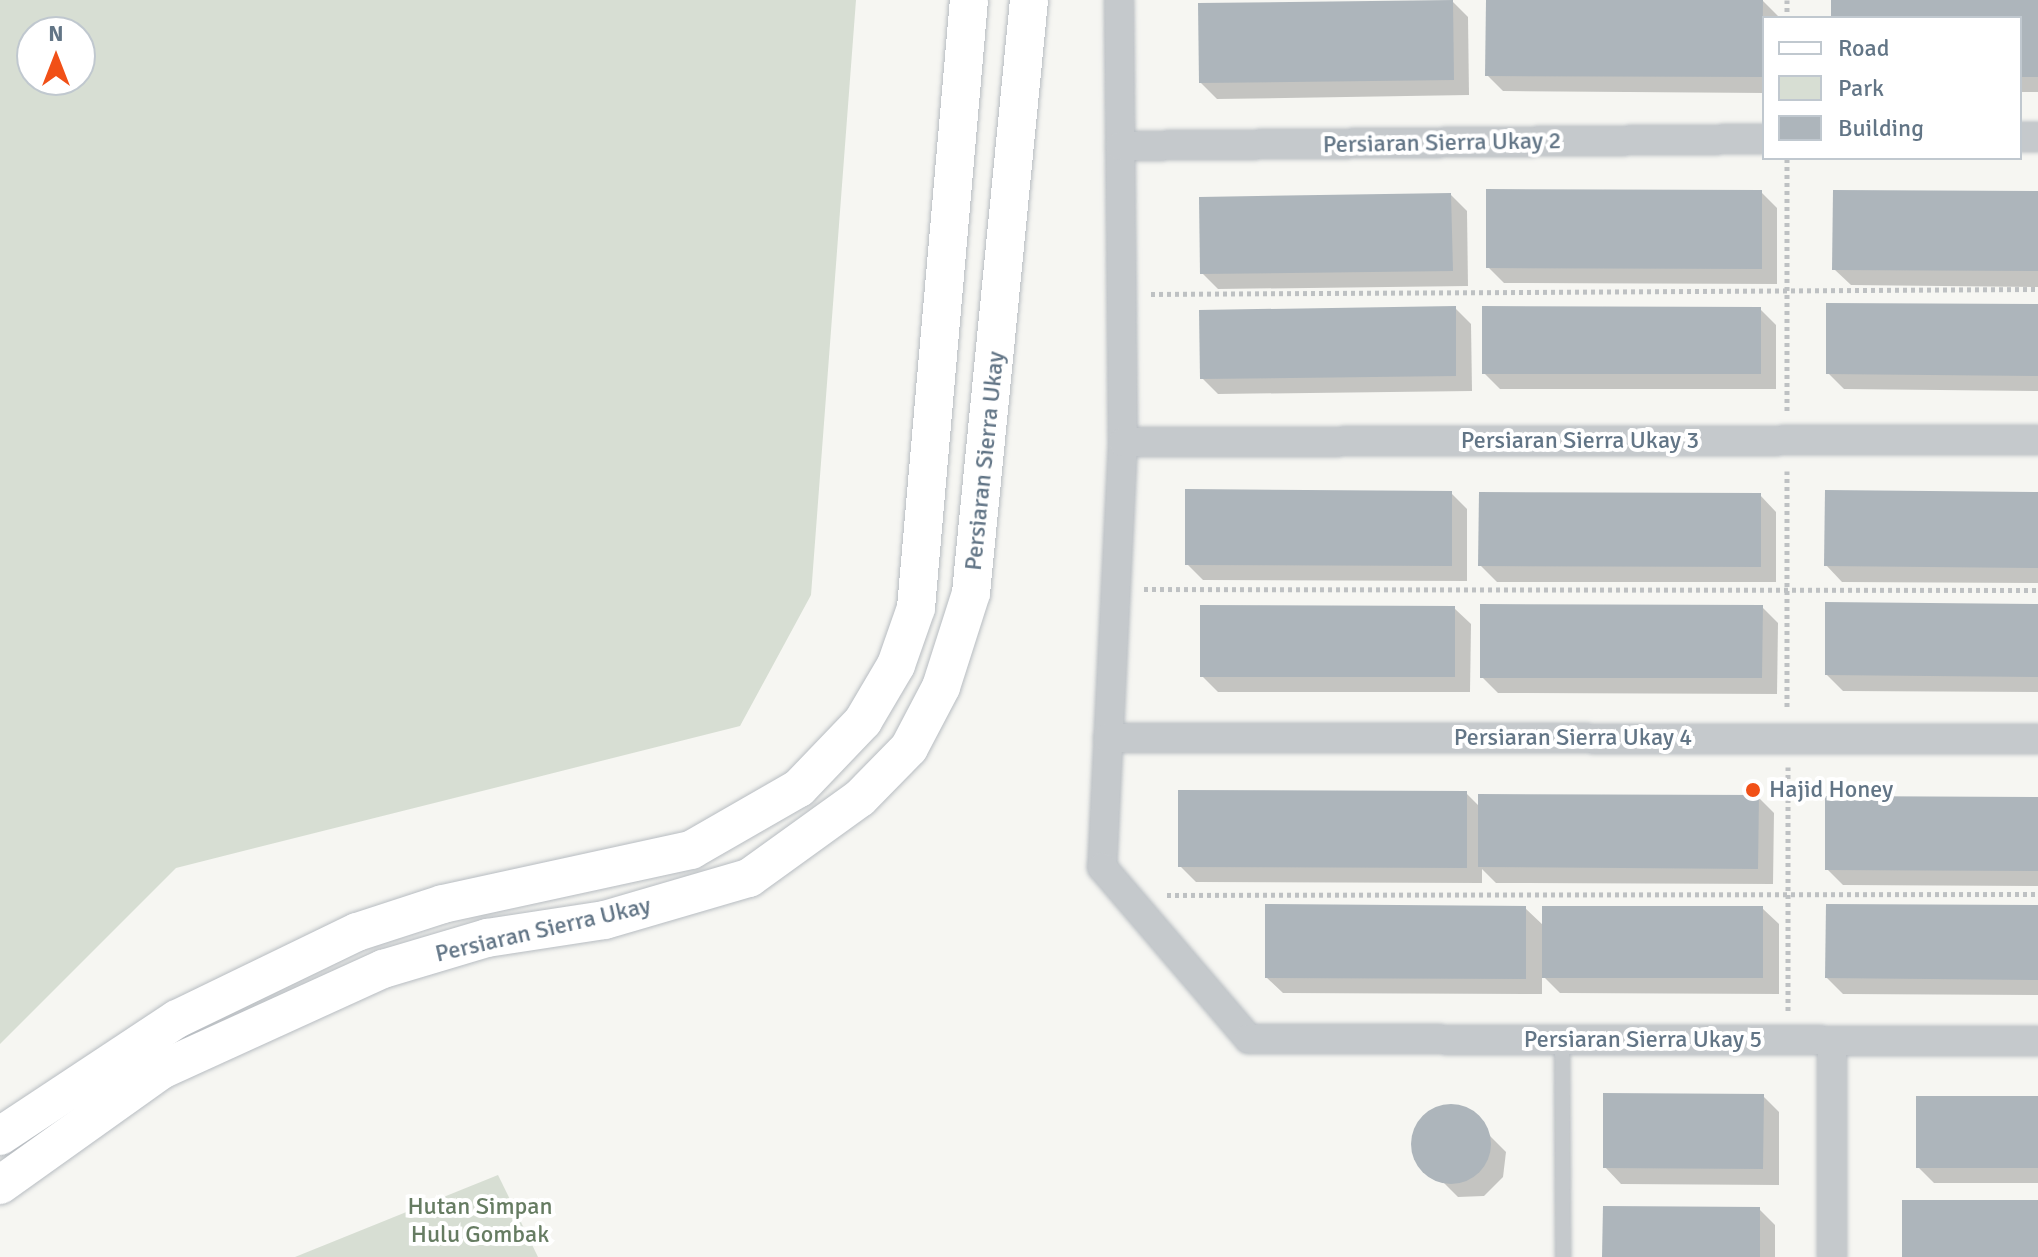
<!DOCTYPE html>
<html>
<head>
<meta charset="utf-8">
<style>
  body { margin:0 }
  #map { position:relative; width:2038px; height:1257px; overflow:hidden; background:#f6f6f2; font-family:Signika,sans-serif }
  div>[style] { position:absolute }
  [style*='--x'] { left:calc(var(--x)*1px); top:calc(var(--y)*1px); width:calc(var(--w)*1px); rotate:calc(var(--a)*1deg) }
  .green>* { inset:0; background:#d7ded3 }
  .shadow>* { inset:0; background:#0003 }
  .building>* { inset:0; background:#adb5bb }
  .round { border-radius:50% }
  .path>* { height:5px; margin-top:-2.5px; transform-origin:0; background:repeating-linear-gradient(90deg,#bec1c3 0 4px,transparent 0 8px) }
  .roads { filter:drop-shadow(0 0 2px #b7bcc1) drop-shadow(0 0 2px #b7bcc1) }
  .lane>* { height:14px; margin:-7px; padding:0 7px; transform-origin:7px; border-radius:7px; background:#c5c9cc }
  .street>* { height:28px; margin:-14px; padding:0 14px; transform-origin:14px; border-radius:14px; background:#c5c9cc }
  .secondary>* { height:38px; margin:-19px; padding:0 19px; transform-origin:19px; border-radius:19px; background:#fff }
  .dots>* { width:22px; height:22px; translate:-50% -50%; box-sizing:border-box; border:4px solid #fff; border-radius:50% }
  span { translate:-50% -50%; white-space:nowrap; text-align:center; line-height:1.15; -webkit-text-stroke:8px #fff; paint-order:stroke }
  .street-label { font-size:24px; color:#627586 }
  .poi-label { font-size:24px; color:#627586 }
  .left { translate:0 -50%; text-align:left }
  .park-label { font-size:24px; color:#667c62 }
  .legend { position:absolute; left:1762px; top:16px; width:260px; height:144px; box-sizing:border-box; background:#fff; border:2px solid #c0c8cf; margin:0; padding:10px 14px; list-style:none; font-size:24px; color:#627586 }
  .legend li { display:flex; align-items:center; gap:16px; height:40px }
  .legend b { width:40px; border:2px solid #c0c8cf }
  .north { position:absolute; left:16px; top:16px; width:80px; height:80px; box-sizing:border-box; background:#fff; border:2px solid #c0c8cf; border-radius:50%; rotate:0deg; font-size:22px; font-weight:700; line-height:32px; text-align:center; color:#627586 }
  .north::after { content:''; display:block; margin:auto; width:28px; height:36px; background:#f15017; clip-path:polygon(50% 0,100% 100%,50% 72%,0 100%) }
</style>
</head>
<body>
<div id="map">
  <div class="green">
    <div style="clip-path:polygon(evenodd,0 0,856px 0,811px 595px,740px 726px,176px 868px,0 1044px,0 0,32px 32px,80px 32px,80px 80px,32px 80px,32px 32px)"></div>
    <div style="clip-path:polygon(498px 1175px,538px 1257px,295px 1257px)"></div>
  </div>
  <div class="shadow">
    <div style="clip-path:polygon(1488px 0,1762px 0,1778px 16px,1764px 18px,1764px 93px,1503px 91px,1487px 75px)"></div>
    <div style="clip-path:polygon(1833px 0,2038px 0,2038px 92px,2020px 92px,2020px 18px,1833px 18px)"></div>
    <div style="clip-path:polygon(1452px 1px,1468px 17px,1469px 95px,1217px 99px,1201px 83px)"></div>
    <div style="clip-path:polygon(1761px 192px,1777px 208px,1777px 284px,1504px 283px,1488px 267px)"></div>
    <div style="clip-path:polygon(2038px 193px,2038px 287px,1851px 285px,1834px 269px)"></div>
    <div style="clip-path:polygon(1451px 195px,1467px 211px,1468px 286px,1218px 289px,1202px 273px)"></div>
    <div style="clip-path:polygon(2038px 306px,2038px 391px,1844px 389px,1828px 373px)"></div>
    <div style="clip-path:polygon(1455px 308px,1471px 324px,1472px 391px,1218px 394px,1202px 378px)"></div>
    <div style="clip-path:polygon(1760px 309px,1776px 325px,1776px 389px,1500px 389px,1484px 373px)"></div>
    <div style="clip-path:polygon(1451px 493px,1467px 509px,1467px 581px,1203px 580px,1187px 564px)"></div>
    <div style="clip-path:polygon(2038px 494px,2038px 583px,1842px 582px,1826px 565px)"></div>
    <div style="clip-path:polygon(1760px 495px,1776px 512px,1776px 582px,1497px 582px,1480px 565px)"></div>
    <div style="clip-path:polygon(2038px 606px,2038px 692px,1843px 691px,1827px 675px)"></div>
    <div style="clip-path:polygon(1762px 607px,1778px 623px,1777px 694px,1498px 693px,1482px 677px)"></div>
    <div style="clip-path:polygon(1454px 608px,1471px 624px,1470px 692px,1218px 692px,1202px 676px)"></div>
    <div style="clip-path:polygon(1466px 793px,1480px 807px,1758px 797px,1774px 813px,1773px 884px,1496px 883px,1482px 869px,1482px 883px,1196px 882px,1180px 866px)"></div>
    <div style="clip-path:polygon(2038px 799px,2038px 886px,1843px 885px,1827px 869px)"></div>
    <div style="clip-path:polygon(2038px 907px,2038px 995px,1843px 994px,1827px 978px)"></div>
    <div style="clip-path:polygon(1525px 908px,1544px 926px,1762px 908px,1779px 924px,1779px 994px,1560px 993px,1542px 975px,1542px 994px,1283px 993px,1266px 977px)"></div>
    <div style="clip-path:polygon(1763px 1096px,1779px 1112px,1779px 1185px,1621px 1184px,1605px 1167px)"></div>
    <div style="clip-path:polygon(2038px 1098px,2038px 1183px,1934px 1183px,1918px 1167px)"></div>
    <div style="clip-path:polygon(1461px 1107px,1506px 1152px,1503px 1177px,1484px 1196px,1458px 1197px,1414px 1153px,1417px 1127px,1435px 1109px)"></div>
    <div style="clip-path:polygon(1759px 1209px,1775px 1225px,1775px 1257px,1604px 1257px)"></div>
  </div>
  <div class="building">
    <div style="clip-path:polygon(1453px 0,1454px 80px,1199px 83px,1198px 3px)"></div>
    <div style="clip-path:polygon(1486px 0,1763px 0,1762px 77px,1485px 76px)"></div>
    <div style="clip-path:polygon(1831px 0,2038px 0,2038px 77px,2020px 77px,2020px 18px,1831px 18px)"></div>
    <div style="clip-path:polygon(1486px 189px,1762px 190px,1762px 269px,1486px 268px)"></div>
    <div style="clip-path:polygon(1833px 190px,2038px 191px,2038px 271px,1832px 270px)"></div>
    <div style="clip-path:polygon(1451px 193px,1453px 271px,1200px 274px,1199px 197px)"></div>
    <div style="clip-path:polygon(1826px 303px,2038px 304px,2038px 376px,1826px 374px)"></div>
    <div style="clip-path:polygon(1456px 306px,1456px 376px,1200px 379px,1199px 310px)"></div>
    <div style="clip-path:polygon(1482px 306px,1761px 307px,1761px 374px,1482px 374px)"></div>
    <div style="clip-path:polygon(1185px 489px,1452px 491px,1452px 566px,1185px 565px)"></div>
    <div style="clip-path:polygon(1825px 490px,2038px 492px,2038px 568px,1824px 566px)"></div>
    <div style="clip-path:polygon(1479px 492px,1761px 493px,1761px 567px,1478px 566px)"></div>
    <div style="clip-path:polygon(1825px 602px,2038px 604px,2038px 677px,1825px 675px)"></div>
    <div style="clip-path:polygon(1480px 604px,1763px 605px,1762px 678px,1480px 678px)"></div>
    <div style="clip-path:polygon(1200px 605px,1455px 606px,1455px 677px,1200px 677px)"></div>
    <div style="clip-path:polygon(1178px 790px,1467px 791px,1467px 868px,1178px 867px)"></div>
    <div style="clip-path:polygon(1478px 794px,1759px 795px,1758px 869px,1478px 867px)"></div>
    <div style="clip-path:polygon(1825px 796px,2038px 797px,2038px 871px,1825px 870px)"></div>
    <div style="clip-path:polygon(1265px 904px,1526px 906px,1526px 979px,1265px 978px)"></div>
    <div style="clip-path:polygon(1826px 904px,2038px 905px,2038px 980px,1825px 978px)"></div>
    <div style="clip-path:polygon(1542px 906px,1763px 906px,1763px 978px,1542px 978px)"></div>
    <div style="clip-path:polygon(1603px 1093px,1764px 1094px,1763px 1169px,1603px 1168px)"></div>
    <div style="clip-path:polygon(1916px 1096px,2038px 1096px,2038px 1168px,1916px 1168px)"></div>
    <div class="round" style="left:1411px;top:1104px;width:80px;height:80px"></div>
    <div style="clip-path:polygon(1902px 1200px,2038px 1200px,2038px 1257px,1902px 1257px)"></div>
    <div style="clip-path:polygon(1603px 1206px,1760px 1207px,1760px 1257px,1602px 1257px)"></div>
  </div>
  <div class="path">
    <div style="--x:1787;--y:0;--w:18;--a:90"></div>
    <div style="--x:1787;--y:159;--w:254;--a:90"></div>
    <div style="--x:1151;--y:294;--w:887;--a:-0.32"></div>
    <div style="--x:1787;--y:471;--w:238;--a:90"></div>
    <div style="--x:1144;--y:589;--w:894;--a:0.06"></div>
    <div style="--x:1788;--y:767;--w:246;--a:90"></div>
    <div style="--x:1167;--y:895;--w:871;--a:-0.07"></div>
  </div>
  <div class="roads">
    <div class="lane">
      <div style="--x:1562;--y:1040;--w:217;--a:89.7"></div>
    </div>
    <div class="street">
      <div style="--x:1119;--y:0;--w:442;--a:89.5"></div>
      <div style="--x:1123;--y:442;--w:426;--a:92.8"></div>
      <div style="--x:1102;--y:867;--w:226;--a:49.5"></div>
      <div style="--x:1249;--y:1039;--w:789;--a:0.15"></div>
      <div style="--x:2020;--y:137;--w:18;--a:0"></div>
      <div style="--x:1120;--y:146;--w:644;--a:-0.62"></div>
      <div style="--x:1123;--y:442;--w:915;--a:-0.13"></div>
      <div style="--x:1108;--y:738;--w:930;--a:0.06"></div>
      <div style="--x:1832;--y:1041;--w:216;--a:90"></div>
    </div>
    <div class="secondary">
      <div style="--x:0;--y:1136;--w:212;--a:-33.5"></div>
      <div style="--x:177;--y:1019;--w:200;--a:-25.8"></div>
      <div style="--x:357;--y:932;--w:90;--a:-18"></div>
      <div style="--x:443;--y:904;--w:254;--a:-12.3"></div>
      <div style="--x:691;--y:850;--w:125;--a:-29.9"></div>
      <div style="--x:799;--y:788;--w:93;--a:-46.3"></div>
      <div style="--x:863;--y:721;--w:65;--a:-59.5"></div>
      <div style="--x:896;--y:665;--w:60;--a:-70.7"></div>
      <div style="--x:916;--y:608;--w:610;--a:-85.02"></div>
      <div style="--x:0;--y:1185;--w:198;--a:-35.5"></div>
      <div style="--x:161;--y:1070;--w:244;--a:-24.5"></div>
      <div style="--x:383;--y:969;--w:109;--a:-16.6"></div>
      <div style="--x:487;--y:938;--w:119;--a:-8.7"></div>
      <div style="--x:605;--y:920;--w:150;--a:-16.3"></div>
      <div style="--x:749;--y:878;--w:137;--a:-35.8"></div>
      <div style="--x:860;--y:798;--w:70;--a:-45.6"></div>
      <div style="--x:909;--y:748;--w:69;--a:-62.3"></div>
      <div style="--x:941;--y:687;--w:99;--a:-72.3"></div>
      <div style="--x:971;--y:593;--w:596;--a:-84.41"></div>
    </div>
  </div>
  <div class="dots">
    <div style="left:1753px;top:790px;background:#f15017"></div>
  </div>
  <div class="street-label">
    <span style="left:1442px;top:143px;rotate:-1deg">Persiaran Sierra Ukay 2</span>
    <span style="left:1580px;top:441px">Persiaran Sierra Ukay 3</span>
    <span style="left:985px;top:461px;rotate:-84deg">Persiaran Sierra Ukay</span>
    <span style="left:1573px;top:738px">Persiaran Sierra Ukay 4</span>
    <span style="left:543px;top:930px;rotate:-13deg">Persiaran Sierra Ukay</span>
    <span style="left:1643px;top:1040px">Persiaran Sierra Ukay 5</span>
  </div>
  <div class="poi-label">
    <span class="left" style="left:1769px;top:790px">Hajid Honey</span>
  </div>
  <div class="park-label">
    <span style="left:480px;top:1221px">Hutan Simpan<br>Hulu Gombak</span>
  </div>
  <ul class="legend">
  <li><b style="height:10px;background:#fff"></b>Road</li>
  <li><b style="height:22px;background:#d7ded3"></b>Park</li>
  <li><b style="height:22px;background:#adb5bb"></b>Building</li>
  </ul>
  <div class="north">N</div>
</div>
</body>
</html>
